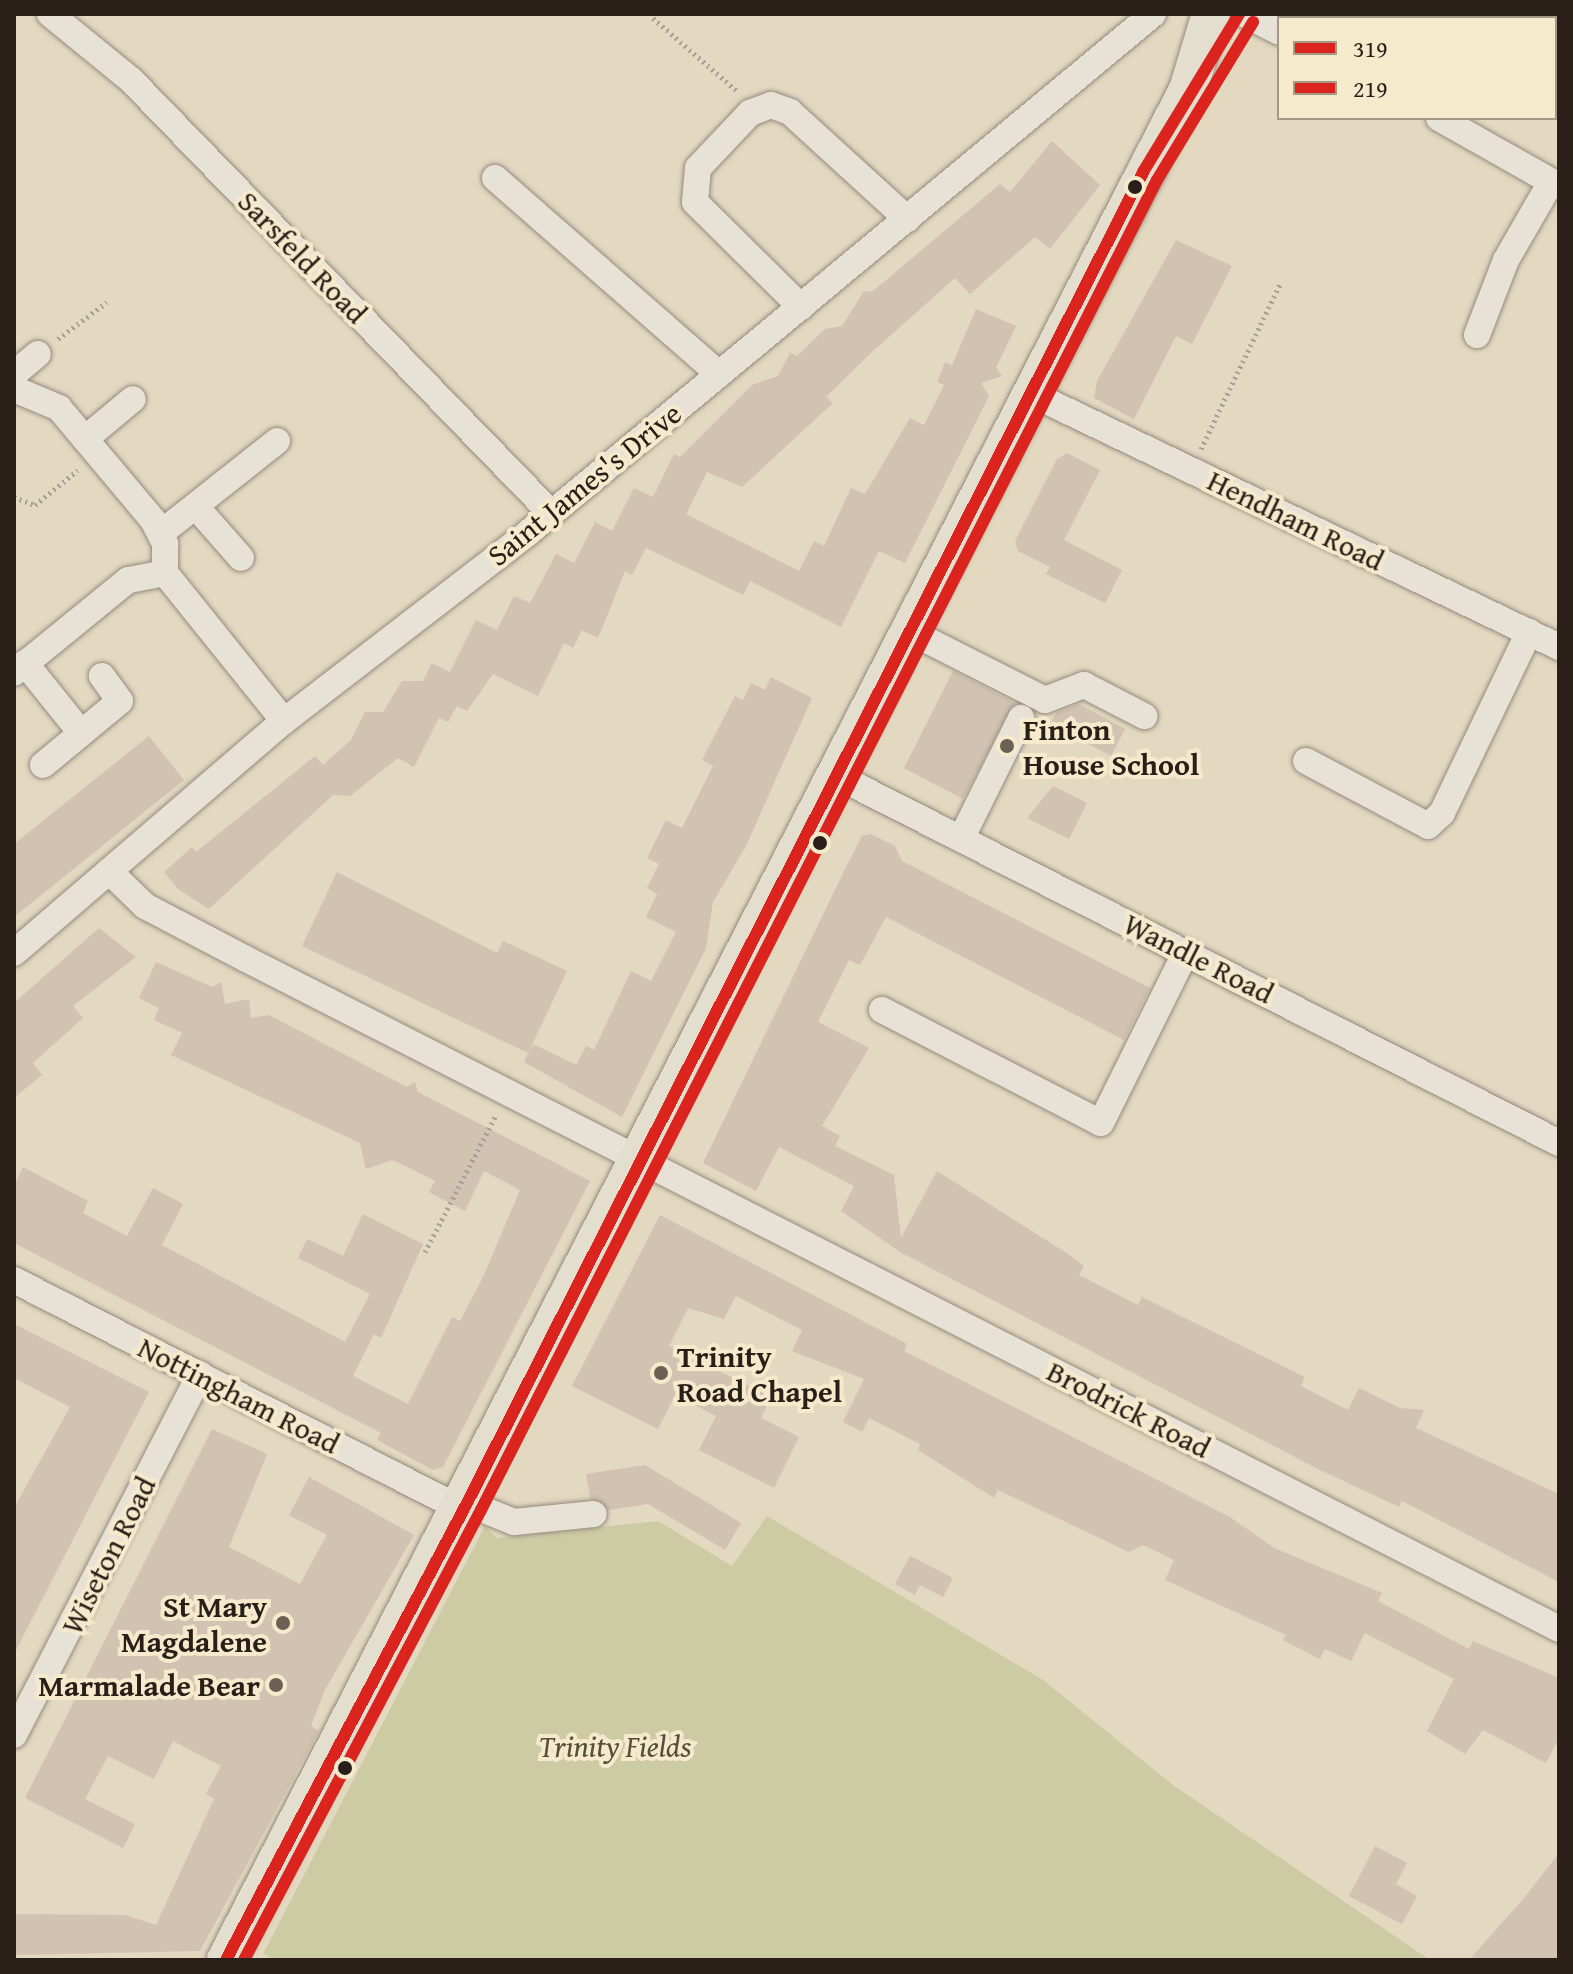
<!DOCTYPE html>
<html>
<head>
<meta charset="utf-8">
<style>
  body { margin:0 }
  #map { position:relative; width:1573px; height:1974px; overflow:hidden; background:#e3d8c0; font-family:"Gentium Book Plus",serif }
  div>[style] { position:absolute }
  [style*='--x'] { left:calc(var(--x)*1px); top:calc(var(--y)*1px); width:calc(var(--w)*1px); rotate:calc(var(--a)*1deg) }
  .green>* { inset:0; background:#cccba3 }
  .building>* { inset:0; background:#d2c2b1 }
  .path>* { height:5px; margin-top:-2.5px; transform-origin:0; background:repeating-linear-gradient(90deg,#a5a096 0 2px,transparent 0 6px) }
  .roads { filter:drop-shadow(0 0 2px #938c7d) drop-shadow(0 0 2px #938c7d) }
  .minor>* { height:26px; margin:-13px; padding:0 13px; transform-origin:13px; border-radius:13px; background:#e8e2d6 }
  .highway>* { height:38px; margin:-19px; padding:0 19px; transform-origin:19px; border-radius:19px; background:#e4decf }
  .bus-1>* { height:12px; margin:-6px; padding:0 6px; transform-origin:6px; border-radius:6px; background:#dc241f }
  .bus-2>* { height:12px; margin:-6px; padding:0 6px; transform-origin:6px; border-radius:6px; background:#dc241f }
  .dots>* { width:22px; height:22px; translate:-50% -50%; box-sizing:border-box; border:4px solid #f6eacd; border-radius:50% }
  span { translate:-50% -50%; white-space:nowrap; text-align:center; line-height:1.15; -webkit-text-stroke:8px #f6eacd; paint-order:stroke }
  .street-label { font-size:30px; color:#291f18 }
  .poi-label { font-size:30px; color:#291f18; font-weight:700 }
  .left { translate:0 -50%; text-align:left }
  .right { translate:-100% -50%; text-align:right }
  .park-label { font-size:30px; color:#54503b; font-style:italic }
  .frame { position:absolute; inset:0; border:16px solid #291f18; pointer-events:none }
  .legend { position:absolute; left:1277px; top:16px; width:280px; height:104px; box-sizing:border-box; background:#f6eacd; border:2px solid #a49985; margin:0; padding:10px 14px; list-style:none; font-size:24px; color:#291f18 }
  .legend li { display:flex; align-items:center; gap:16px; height:40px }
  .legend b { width:40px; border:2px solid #a49985 }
</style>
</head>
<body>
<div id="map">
  <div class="green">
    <div style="clip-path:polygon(767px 1516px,1043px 1680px,1173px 1785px,1430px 1960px,276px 1960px,263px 1954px,485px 1526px,497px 1538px,658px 1521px,732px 1566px)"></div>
  </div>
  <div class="building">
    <div style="clip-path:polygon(1052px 141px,1100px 185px,1050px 249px,1035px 237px,970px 294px,955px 278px,872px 352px,826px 397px,833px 403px,742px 487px,707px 472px,686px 514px,799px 571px,814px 541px,824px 546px,851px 488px,865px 494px,910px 418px,924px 425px,944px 385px,937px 382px,945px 362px,952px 365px,976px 309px,1016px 326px,996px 368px,1002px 376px,981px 383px,989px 396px,905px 563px,879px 551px,841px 627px,750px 581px,743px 595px,646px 548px,632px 575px,625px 571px,598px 638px,582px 630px,573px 648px,564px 643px,538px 696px,493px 674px,467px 711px,457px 706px,448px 722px,439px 718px,414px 767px,398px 758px,350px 796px,333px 795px,209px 909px,178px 889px,164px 872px,192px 847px,196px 852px,315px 756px,323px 765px,351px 740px,365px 712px,383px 712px,402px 681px,423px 681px,432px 663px,450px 672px,476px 620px,497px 630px,514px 596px,530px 603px,556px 554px,574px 563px,595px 522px,612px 531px,634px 488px,653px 497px,674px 454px,680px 457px,752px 385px,778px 376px,790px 353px,797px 356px,825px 329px,842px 326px,864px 291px,872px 292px,1000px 184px,1010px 192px)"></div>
    <div style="clip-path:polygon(1176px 240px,1232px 266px,1192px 344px,1176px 336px,1134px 419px,1094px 398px,1097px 381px)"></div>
    <div style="clip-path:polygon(1067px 453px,1100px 470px,1064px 540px,1122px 570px,1105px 603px,1046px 574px,1050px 567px,1018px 551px,1015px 541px,1057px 459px)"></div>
    <div style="clip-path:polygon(953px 671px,1015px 703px,963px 799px,904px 768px)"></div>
    <div style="clip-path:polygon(771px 677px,812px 698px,746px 846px,713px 902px,706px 948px,622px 1117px,524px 1062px,533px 1044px,576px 1065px,586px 1046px,594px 1050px,631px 971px,651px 981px,676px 932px,646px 917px,657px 894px,647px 888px,659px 864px,647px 858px,666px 820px,682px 828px,713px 766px,702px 760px,735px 696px,743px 700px,751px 683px,765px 690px)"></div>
    <div style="clip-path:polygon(1079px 704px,1125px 729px,1111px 756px,1050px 724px,1056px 713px)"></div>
    <div style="clip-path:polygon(149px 736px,184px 780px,14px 917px,14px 844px)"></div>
    <div style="clip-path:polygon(1053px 786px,1087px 803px,1069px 839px,1027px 818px)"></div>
    <div style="clip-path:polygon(871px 834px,895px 846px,902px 861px,1150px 988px,1124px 1040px,886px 917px,860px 965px,849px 960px,818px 1022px,869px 1048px,822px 1126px,840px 1136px,835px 1146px,894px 1175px,901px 1238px,937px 1171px,1065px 1252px,1084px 1266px,1079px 1275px,1138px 1305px,1142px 1297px,1305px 1377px,1301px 1386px,1348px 1410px,1359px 1388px,1400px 1408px,1424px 1410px,1416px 1428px,1559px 1494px,1559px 1582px,1402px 1501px,1399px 1507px,1318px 1469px,900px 1252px,841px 1211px,854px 1186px,779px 1147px,756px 1191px,703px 1163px,845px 869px,862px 836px)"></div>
    <div style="clip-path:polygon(337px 872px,497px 953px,503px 941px,567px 971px,528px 1053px,302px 946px)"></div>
    <div style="clip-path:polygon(99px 928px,136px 957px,73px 1006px,83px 1018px,33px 1063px,42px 1075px,14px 1098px,14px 1003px)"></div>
    <div style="clip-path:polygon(156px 962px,212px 987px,221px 982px,225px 1004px,249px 999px,251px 1018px,269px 1015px,407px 1087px,415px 1082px,418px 1092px,590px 1181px,443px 1467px,433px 1470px,377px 1440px,381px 1433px,14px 1243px,14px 1186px,23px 1167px,88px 1201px,83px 1213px,127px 1236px,153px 1188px,183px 1204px,162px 1245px,345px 1342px,370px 1294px,298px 1258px,307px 1239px,343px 1256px,363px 1214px,423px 1244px,381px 1338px,374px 1334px,353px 1376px,408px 1404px,452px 1317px,460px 1321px,483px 1277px,520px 1190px,484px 1171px,465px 1211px,429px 1192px,435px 1181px,393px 1160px,366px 1169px,360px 1143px,171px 1055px,182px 1033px,154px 1020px,159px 1008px,139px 998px)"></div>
    <div style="clip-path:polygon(660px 1215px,907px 1344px,904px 1351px,1230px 1517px,1274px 1548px,1382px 1593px,1378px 1601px,1469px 1649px,1473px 1641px,1559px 1678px,1559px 1738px,1546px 1763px,1483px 1730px,1465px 1754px,1427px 1731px,1454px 1679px,1365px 1633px,1351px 1661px,1325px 1649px,1320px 1659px,1283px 1640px,1286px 1635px,1165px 1580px,1174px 1560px,1143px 1545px,1129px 1552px,998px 1490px,994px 1498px,918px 1450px,920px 1444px,869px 1418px,862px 1432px,843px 1422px,864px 1379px,792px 1351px,802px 1330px,736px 1296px,724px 1319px,688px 1308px,669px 1346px,771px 1397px,761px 1418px,799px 1437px,774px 1488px,699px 1450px,716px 1416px,675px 1395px,658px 1429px,572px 1386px)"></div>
    <div style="clip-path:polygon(14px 1324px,149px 1392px,14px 1654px,14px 1508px,70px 1407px,14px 1378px)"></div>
    <div style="clip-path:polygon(212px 1429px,267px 1454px,229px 1547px,300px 1584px,327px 1535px,289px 1515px,309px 1477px,414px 1535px,325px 1690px,311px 1726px,319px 1731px,200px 1951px,14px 1955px,14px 1914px,125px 1915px,156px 1925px,214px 1799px,206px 1794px,221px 1766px,173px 1741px,154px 1779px,108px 1756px,85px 1799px,135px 1824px,123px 1848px,25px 1798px)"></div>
    <div style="clip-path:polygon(645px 1465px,741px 1523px,725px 1550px,648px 1504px,609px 1510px,590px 1498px,586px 1474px)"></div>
    <div style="clip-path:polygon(910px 1556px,953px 1578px,943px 1597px,920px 1585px,915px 1595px,895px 1584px)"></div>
    <div style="clip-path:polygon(1375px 1846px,1407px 1863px,1396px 1884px,1417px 1896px,1402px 1924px,1349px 1896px)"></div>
    <div style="clip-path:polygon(1559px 1853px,1559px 1960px,1469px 1960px,1524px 1898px)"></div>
  </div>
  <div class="path">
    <div style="--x:653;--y:18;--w:113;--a:41"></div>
    <div style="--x:58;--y:339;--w:61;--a:-37.1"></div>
    <div style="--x:1201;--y:449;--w:183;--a:-64.4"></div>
    <div style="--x:14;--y:497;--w:22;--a:21"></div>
    <div style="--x:35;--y:505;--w:55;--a:-39.1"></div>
    <div style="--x:425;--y:1252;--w:154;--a:-62.6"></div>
  </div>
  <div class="roads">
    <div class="minor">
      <div style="--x:50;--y:14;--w:104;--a:39.2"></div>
      <div style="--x:131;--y:80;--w:599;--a:45.88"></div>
      <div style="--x:1244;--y:14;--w:39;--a:27"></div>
      <div style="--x:1401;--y:18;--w:4;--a:-63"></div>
      <div style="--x:1439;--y:118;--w:138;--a:29.5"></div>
      <div style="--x:495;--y:178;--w:298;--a:41.2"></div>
      <div style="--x:801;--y:307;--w:149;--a:-135.3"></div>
      <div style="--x:695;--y:202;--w:34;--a:-85"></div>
      <div style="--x:698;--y:168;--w:76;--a:-46.6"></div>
      <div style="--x:750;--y:113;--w:22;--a:-21"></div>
      <div style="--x:771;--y:105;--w:20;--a:20"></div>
      <div style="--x:790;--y:112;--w:159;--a:42.4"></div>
      <div style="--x:1477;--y:335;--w:80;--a:-68.9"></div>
      <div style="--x:1506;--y:260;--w:90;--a:-60"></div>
      <div style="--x:14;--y:374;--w:31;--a:-40"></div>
      <div style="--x:14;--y:389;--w:49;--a:22.9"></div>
      <div style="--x:59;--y:408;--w:146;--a:50"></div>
      <div style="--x:153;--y:520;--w:27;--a:63"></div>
      <div style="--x:165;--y:544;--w:29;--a:90"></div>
      <div style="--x:165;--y:573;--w:38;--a:169"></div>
      <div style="--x:128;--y:580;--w:147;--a:140.8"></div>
      <div style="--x:1032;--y:394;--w:585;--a:25.64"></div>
      <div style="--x:85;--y:439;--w:62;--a:-39.8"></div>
      <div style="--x:198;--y:509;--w:65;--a:48.7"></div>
      <div style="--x:161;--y:533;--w:148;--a:-38.4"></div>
      <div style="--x:165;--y:573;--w:190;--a:51.2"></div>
      <div style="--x:911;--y:632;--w:150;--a:26.9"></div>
      <div style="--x:1045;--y:700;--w:42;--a:-21"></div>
      <div style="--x:1084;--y:685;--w:68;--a:27.3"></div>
      <div style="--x:25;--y:663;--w:90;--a:51.3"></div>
      <div style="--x:1306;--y:761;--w:138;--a:28"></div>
      <div style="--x:1428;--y:826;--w:19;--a:-43"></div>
      <div style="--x:1442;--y:813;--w:201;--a:-64.3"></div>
      <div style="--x:43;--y:765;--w:100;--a:-39.7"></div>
      <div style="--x:120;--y:701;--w:31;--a:-126"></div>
      <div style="--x:837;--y:776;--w:810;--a:26.94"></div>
      <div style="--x:962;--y:837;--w:133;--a:-63.6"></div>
      <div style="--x:109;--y:871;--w:50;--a:44.2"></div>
      <div style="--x:145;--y:906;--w:114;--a:27.7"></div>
      <div style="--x:246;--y:959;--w:1474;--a:27.03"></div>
      <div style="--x:14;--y:953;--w:356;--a:-40.7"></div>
      <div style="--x:284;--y:721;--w:309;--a:-37.6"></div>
      <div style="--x:529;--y:532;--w:811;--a:-39.7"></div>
      <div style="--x:882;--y:1010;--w:246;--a:27.3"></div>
      <div style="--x:1101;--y:1123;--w:191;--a:-63.6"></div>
      <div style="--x:14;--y:1280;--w:504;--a:27.12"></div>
      <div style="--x:467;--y:1503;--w:51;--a:22"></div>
      <div style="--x:514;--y:1522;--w:80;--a:-5.7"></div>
      <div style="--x:14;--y:1735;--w:406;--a:-62.7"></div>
    </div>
    <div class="highway">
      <div style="--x:226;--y:1960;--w:2103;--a:-62.78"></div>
      <div style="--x:1188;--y:90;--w:79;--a:-73.2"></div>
    </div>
  </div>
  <div class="bus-1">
    <div style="--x:226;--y:1960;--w:517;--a:-62.19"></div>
    <div style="--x:467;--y:1503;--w:1493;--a:-63.07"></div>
    <div style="--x:1143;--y:172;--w:185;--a:-58.7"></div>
  </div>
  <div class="bus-2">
    <div style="--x:244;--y:1960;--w:509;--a:-62.23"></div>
    <div style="--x:481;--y:1510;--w:1492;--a:-63.06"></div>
    <div style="--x:1157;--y:180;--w:185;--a:-58.7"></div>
  </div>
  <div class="dots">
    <div style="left:1135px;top:187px;background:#291f18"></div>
    <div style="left:1007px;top:746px;background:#6a6053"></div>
    <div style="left:820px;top:843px;background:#291f18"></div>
    <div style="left:661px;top:1373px;background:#6a6053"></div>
    <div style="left:283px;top:1623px;background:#6a6053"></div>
    <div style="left:276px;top:1685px;background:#6a6053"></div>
    <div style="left:345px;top:1768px;background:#291f18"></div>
  </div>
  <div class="street-label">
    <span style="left:303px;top:257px;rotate:46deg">Sarsfeld Road</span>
    <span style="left:584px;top:484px;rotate:-39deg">Saint James's Drive</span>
    <span style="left:1296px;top:520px;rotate:26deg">Hendham Road</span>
    <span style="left:1199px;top:958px;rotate:27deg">Wandle Road</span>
    <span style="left:239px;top:1395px;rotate:27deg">Nottingham Road</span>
    <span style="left:1129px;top:1409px;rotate:27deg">Brodrick Road</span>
    <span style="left:108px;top:1555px;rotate:-63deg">Wiseton Road</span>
  </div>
  <div class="poi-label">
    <span class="left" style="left:1023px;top:746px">Finton<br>House School</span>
    <span class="left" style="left:677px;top:1373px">Trinity<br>Road Chapel</span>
    <span class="right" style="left:267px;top:1623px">St Mary<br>Magdalene</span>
    <span class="right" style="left:260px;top:1685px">Marmalade Bear</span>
  </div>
  <div class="park-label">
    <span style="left:615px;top:1746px">Trinity Fields</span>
  </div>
  <div class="frame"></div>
  <ul class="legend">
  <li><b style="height:10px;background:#dc241f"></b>319</li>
  <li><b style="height:10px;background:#dc241f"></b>219</li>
  </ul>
</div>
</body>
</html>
